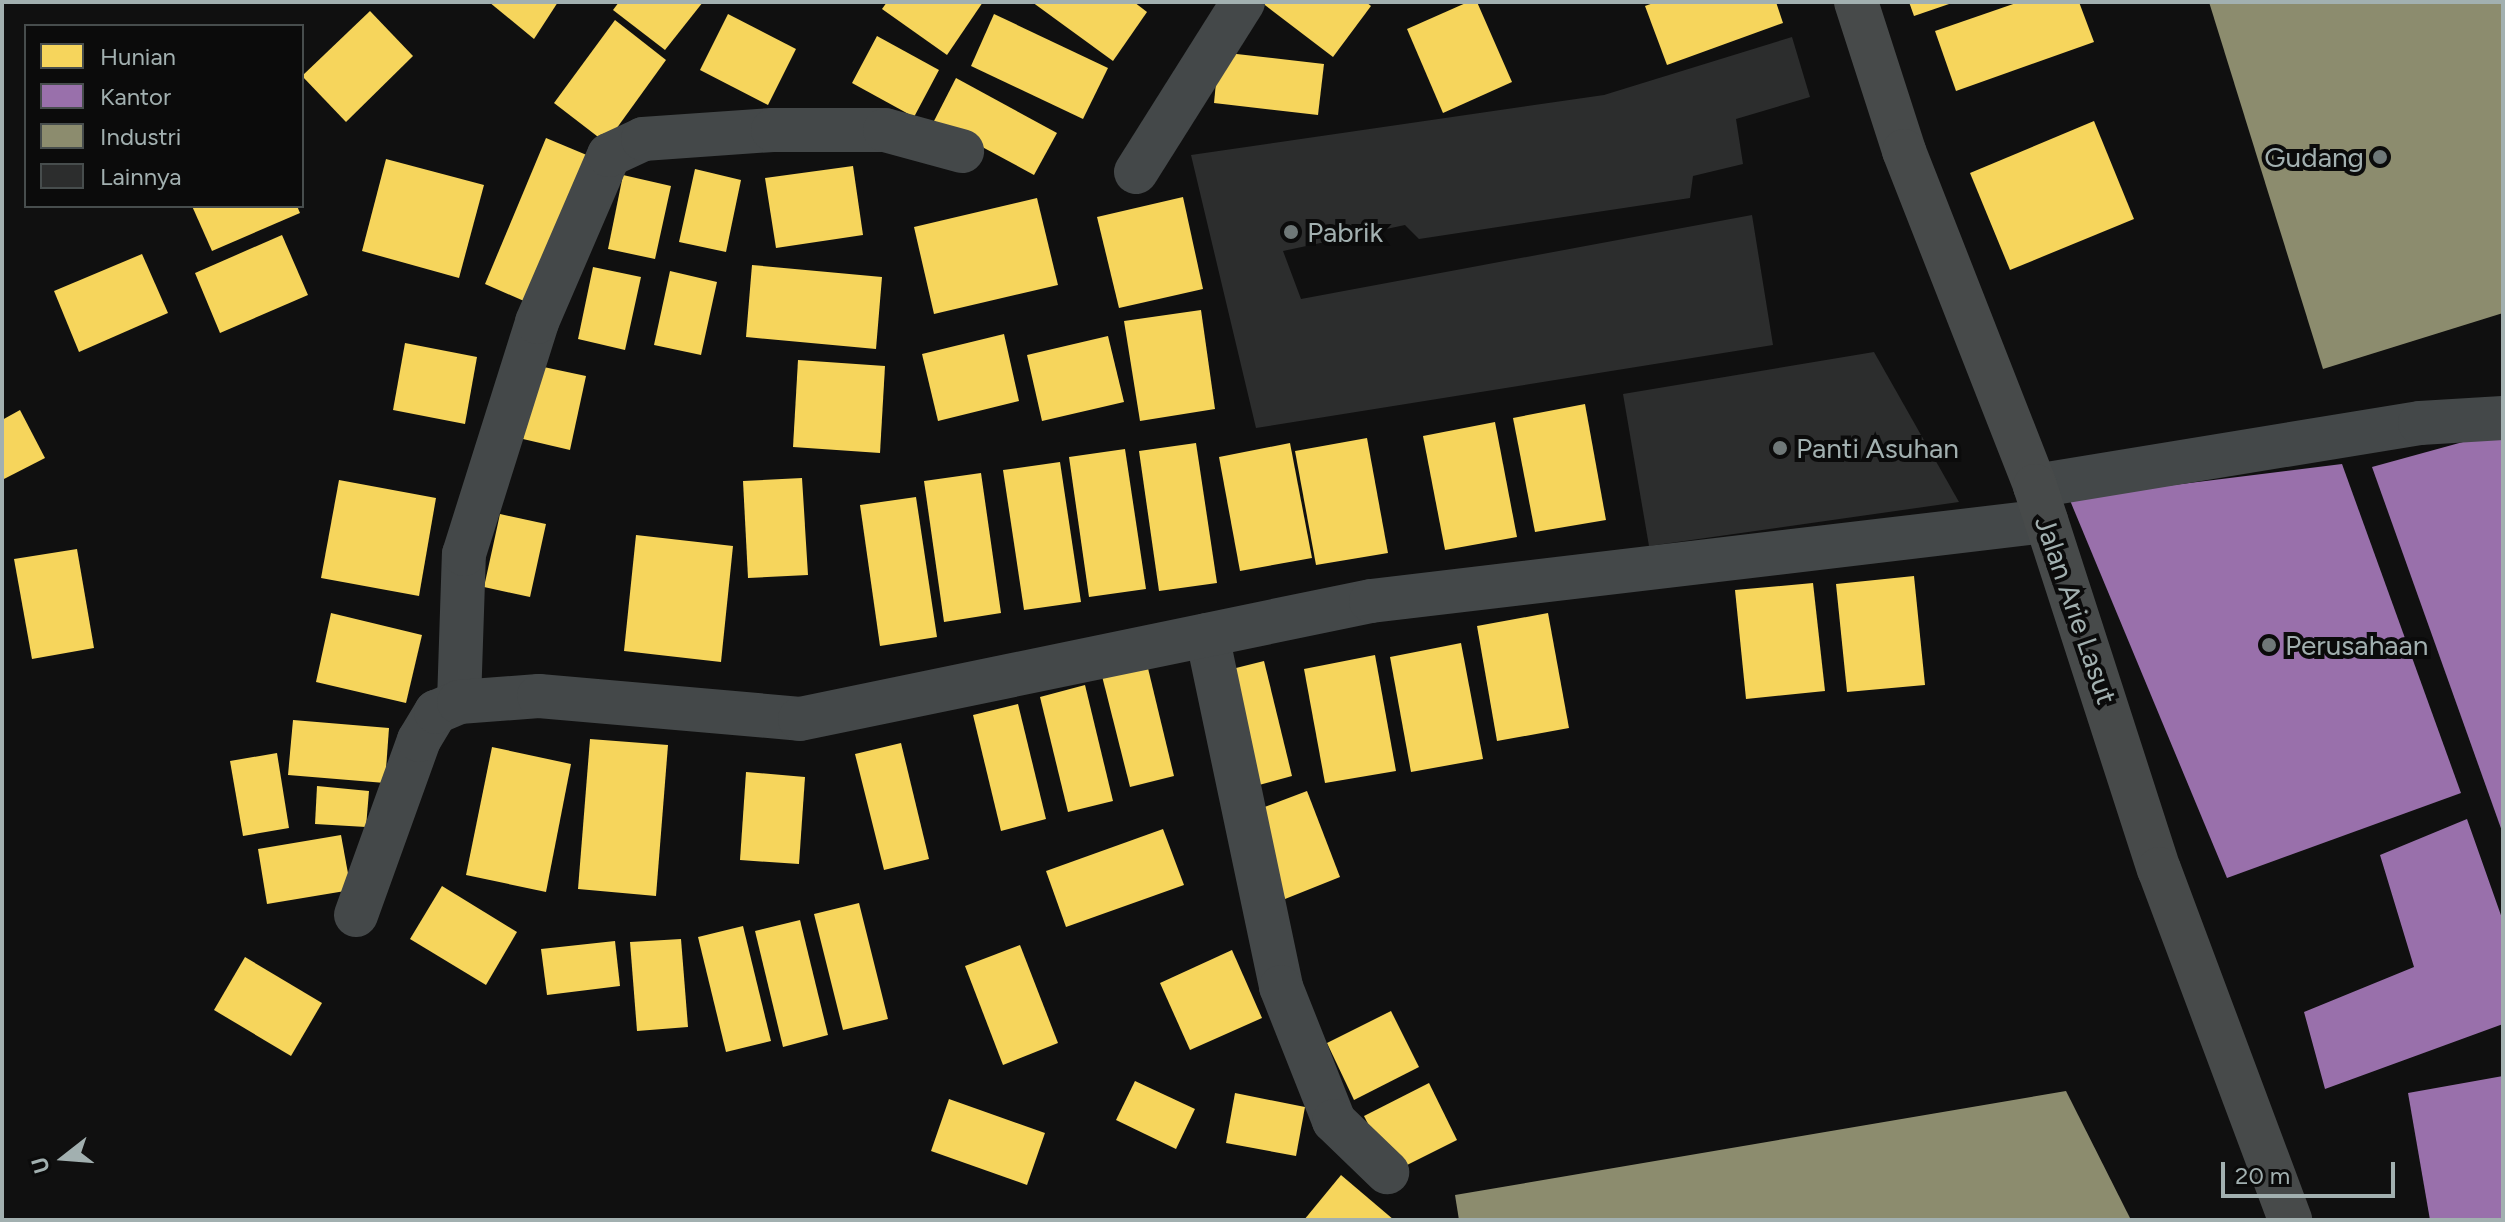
<!DOCTYPE html>
<html>
<head>
<meta charset="utf-8">
<style>
  body { margin:0 }
  #map { position:relative; width:2505px; height:1222px; overflow:hidden; background:#101010; font-family:Figtree,sans-serif }
  div>[style] { position:absolute }
  [style*='--x'] { left:calc(var(--x)*1px); top:calc(var(--y)*1px); width:calc(var(--w)*1px); rotate:calc(var(--a)*1deg) }
  .homes>* { inset:0; background:#f6d55c }
  .offices>* { inset:0; background:#9970ab }
  .industry>* { inset:0; background:#8c8c6e }
  .building>* { inset:0; background:#2c2d2d }
  .minor>* { height:44px; margin:-22px; padding:0 22px; transform-origin:22px; border-radius:22px; background:#444849 }
  .major>* { height:44px; margin:-22px; padding:0 22px; transform-origin:22px; border-radius:22px; background:#474a4a }
  .dots>* { width:22px; height:22px; translate:-50% -50%; box-sizing:border-box; border:4px solid #0b0b0b; border-radius:50% }
  span { translate:-50% -50%; white-space:nowrap; text-align:center; line-height:1.15; -webkit-text-stroke:8px #0b0b0b; paint-order:stroke }
  .poi-label { font-size:28px; color:#a2b0b0 }
  .right { translate:-100% -50%; text-align:right }
  .left { translate:0 -50%; text-align:left }
  .street-label { font-size:28px; color:#a2b0b0 }
  .frame { position:absolute; inset:0; border:4px solid #a2b0b0; pointer-events:none }
  .legend { position:absolute; left:24px; top:24px; width:280px; height:184px; box-sizing:border-box; background:#0b0b0b; border:2px solid #474d4d; margin:0; padding:10px 14px; list-style:none; font-size:24px; color:#a2b0b0 }
  .legend li { display:flex; align-items:center; gap:16px; height:40px }
  .legend b { width:40px; border:2px solid #474d4d }
  .north { position:absolute; left:24px; top:1118px; width:80px; height:80px; -webkit-text-stroke:6px #0b0b0b; paint-order:stroke; rotate:253deg; font-size:22px; font-weight:700; line-height:32px; text-align:center; color:#a2b0b0 }
  .north::after { content:''; display:block; margin:auto; width:28px; height:36px; background:#a2b0b0; clip-path:polygon(50% 0,100% 100%,50% 72%,0 100%) }
  .scale { position:absolute; left:2221px; top:1162px; width:174px; height:36px; box-sizing:border-box; border:4px solid #a2b0b0; border-top:0; padding-left:10px; font-size:24px; line-height:28px; white-space:nowrap; color:#a2b0b0; -webkit-text-stroke:6px #0b0b0b; paint-order:stroke }
</style>
</head>
<body>
<div id="map">
  <div class="homes">
    <div style="clip-path:polygon(489px 2px,558px 2px,534px 39px)"></div>
    <div style="clip-path:polygon(619px 2px,703px 2px,665px 50px,613px 10px)"></div>
    <div style="clip-path:polygon(887px 2px,983px 2px,947px 55px,882px 9px)"></div>
    <div style="clip-path:polygon(1032px 2px,1134px 2px,1147px 12px,1113px 61px)"></div>
    <div style="clip-path:polygon(1261px 2px,1366px 2px,1371px 6px,1333px 57px)"></div>
    <div style="clip-path:polygon(1468px 2px,1477px 2px,1512px 82px,1443px 113px,1407px 29px)"></div>
    <div style="clip-path:polygon(1656px 2px,1776px 2px,1783px 23px,1667px 65px,1645px 6px)"></div>
    <div style="clip-path:polygon(1909px 2px,1952px 2px,1952px 3px,1914px 16px)"></div>
    <div style="clip-path:polygon(2019px 2px,2079px 2px,2094px 42px,1956px 91px,1935px 31px)"></div>
    <div style="clip-path:polygon(370px 11px,413px 56px,346px 122px,302px 76px)"></div>
    <div style="clip-path:polygon(728px 14px,796px 49px,768px 105px,700px 70px)"></div>
    <div style="clip-path:polygon(994px 14px,1108px 68px,1083px 119px,971px 66px)"></div>
    <div style="clip-path:polygon(615px 20px,666px 60px,606px 143px,554px 103px)"></div>
    <div style="clip-path:polygon(877px 36px,939px 70px,914px 117px,852px 83px)"></div>
    <div style="clip-path:polygon(1219px 52px,1324px 64px,1318px 115px,1214px 103px)"></div>
    <div style="clip-path:polygon(956px 78px,1057px 133px,1034px 175px,934px 121px)"></div>
    <div style="clip-path:polygon(2094px 121px,2134px 219px,2010px 270px,1970px 173px)"></div>
    <div style="clip-path:polygon(546px 138px,601px 161px,540px 308px,485px 284px)"></div>
    <div style="clip-path:polygon(386px 159px,484px 185px,459px 278px,362px 251px)"></div>
    <div style="clip-path:polygon(853px 166px,863px 235px,776px 248px,765px 178px)"></div>
    <div style="clip-path:polygon(695px 169px,741px 180px,726px 252px,679px 242px)"></div>
    <div style="clip-path:polygon(623px 175px,671px 186px,655px 259px,608px 249px)"></div>
    <div style="clip-path:polygon(1183px 197px,1203px 289px,1119px 308px,1097px 217px)"></div>
    <div style="clip-path:polygon(1037px 198px,1058px 285px,934px 314px,914px 227px)"></div>
    <div style="clip-path:polygon(192px 206px,297px 206px,300px 213px,212px 251px)"></div>
    <div style="clip-path:polygon(282px 235px,308px 295px,220px 333px,195px 273px)"></div>
    <div style="clip-path:polygon(142px 254px,168px 313px,79px 352px,54px 291px)"></div>
    <div style="clip-path:polygon(752px 265px,882px 277px,876px 349px,746px 337px)"></div>
    <div style="clip-path:polygon(593px 267px,641px 277px,625px 350px,578px 339px)"></div>
    <div style="clip-path:polygon(670px 271px,717px 282px,701px 355px,654px 345px)"></div>
    <div style="clip-path:polygon(1201px 310px,1215px 409px,1140px 421px,1124px 321px)"></div>
    <div style="clip-path:polygon(1004px 334px,1019px 401px,938px 421px,922px 354px)"></div>
    <div style="clip-path:polygon(1108px 336px,1124px 402px,1042px 421px,1027px 355px)"></div>
    <div style="clip-path:polygon(405px 343px,477px 357px,465px 424px,393px 410px)"></div>
    <div style="clip-path:polygon(798px 360px,885px 366px,880px 453px,793px 447px)"></div>
    <div style="clip-path:polygon(539px 366px,586px 376px,570px 450px,523px 439px)"></div>
    <div style="clip-path:polygon(1585px 404px,1606px 520px,1535px 532px,1513px 418px)"></div>
    <div style="clip-path:polygon(20px 410px,45px 458px,2px 480px,2px 420px)"></div>
    <div style="clip-path:polygon(1495px 422px,1517px 537px,1445px 550px,1423px 436px)"></div>
    <div style="clip-path:polygon(1367px 438px,1388px 553px,1316px 565px,1295px 451px)"></div>
    <div style="clip-path:polygon(1196px 443px,1217px 583px,1159px 591px,1139px 451px)"></div>
    <div style="clip-path:polygon(1290px 443px,1312px 558px,1240px 571px,1219px 457px)"></div>
    <div style="clip-path:polygon(1125px 449px,1146px 589px,1089px 597px,1069px 457px)"></div>
    <div style="clip-path:polygon(1060px 462px,1081px 602px,1024px 610px,1003px 470px)"></div>
    <div style="clip-path:polygon(981px 473px,1001px 613px,944px 622px,924px 481px)"></div>
    <div style="clip-path:polygon(802px 478px,808px 575px,748px 578px,743px 481px)"></div>
    <div style="clip-path:polygon(339px 480px,436px 498px,419px 596px,321px 578px)"></div>
    <div style="clip-path:polygon(916px 497px,937px 637px,880px 646px,860px 505px)"></div>
    <div style="clip-path:polygon(500px 514px,546px 524px,530px 597px,484px 587px)"></div>
    <div style="clip-path:polygon(636px 535px,733px 546px,721px 662px,624px 651px)"></div>
    <div style="clip-path:polygon(77px 549px,94px 648px,32px 659px,14px 559px)"></div>
    <div style="clip-path:polygon(1914px 576px,1925px 685px,1847px 692px,1836px 584px)"></div>
    <div style="clip-path:polygon(1813px 583px,1825px 691px,1746px 699px,1735px 590px)"></div>
    <div style="clip-path:polygon(331px 613px,422px 635px,406px 703px,316px 682px)"></div>
    <div style="clip-path:polygon(1548px 613px,1569px 728px,1497px 741px,1477px 626px)"></div>
    <div style="clip-path:polygon(1461px 643px,1483px 759px,1411px 772px,1390px 657px)"></div>
    <div style="clip-path:polygon(1375px 655px,1396px 771px,1325px 783px,1304px 669px)"></div>
    <div style="clip-path:polygon(1146px 660px,1174px 776px,1130px 787px,1101px 672px)"></div>
    <div style="clip-path:polygon(1264px 661px,1292px 776px,1248px 788px,1220px 672px)"></div>
    <div style="clip-path:polygon(1085px 685px,1113px 801px,1068px 812px,1040px 697px)"></div>
    <div style="clip-path:polygon(1018px 704px,1046px 819px,1001px 831px,973px 715px)"></div>
    <div style="clip-path:polygon(293px 720px,389px 728px,385px 783px,288px 775px)"></div>
    <div style="clip-path:polygon(590px 739px,668px 745px,656px 896px,578px 889px)"></div>
    <div style="clip-path:polygon(901px 743px,929px 859px,884px 870px,855px 754px)"></div>
    <div style="clip-path:polygon(492px 747px,571px 764px,546px 892px,466px 875px)"></div>
    <div style="clip-path:polygon(277px 753px,289px 828px,243px 836px,230px 761px)"></div>
    <div style="clip-path:polygon(746px 772px,805px 777px,799px 864px,740px 860px)"></div>
    <div style="clip-path:polygon(317px 786px,369px 791px,366px 827px,315px 824px)"></div>
    <div style="clip-path:polygon(1307px 791px,1340px 877px,1285px 899px,1251px 812px)"></div>
    <div style="clip-path:polygon(1163px 829px,1184px 885px,1066px 927px,1046px 871px)"></div>
    <div style="clip-path:polygon(341px 835px,351px 890px,267px 904px,258px 849px)"></div>
    <div style="clip-path:polygon(442px 886px,517px 932px,486px 985px,410px 939px)"></div>
    <div style="clip-path:polygon(859px 903px,888px 1019px,843px 1030px,814px 914px)"></div>
    <div style="clip-path:polygon(800px 920px,828px 1035px,783px 1047px,755px 931px)"></div>
    <div style="clip-path:polygon(743px 926px,771px 1041px,726px 1052px,698px 937px)"></div>
    <div style="clip-path:polygon(681px 939px,688px 1027px,637px 1031px,630px 942px)"></div>
    <div style="clip-path:polygon(615px 941px,620px 986px,547px 995px,541px 949px)"></div>
    <div style="clip-path:polygon(1020px 945px,1058px 1043px,1003px 1065px,965px 966px)"></div>
    <div style="clip-path:polygon(1232px 950px,1262px 1018px,1190px 1050px,1160px 983px)"></div>
    <div style="clip-path:polygon(245px 957px,322px 1003px,291px 1056px,214px 1010px)"></div>
    <div style="clip-path:polygon(1391px 1011px,1419px 1067px,1354px 1100px,1327px 1043px)"></div>
    <div style="clip-path:polygon(1135px 1081px,1195px 1109px,1176px 1149px,1116px 1120px)"></div>
    <div style="clip-path:polygon(1429px 1083px,1457px 1140px,1393px 1172px,1364px 1116px)"></div>
    <div style="clip-path:polygon(1235px 1093px,1305px 1107px,1296px 1156px,1226px 1143px)"></div>
    <div style="clip-path:polygon(949px 1099px,1045px 1133px,1027px 1185px,931px 1151px)"></div>
    <div style="clip-path:polygon(1341px 1175px,1394px 1220px,1304px 1220px)"></div>
  </div>
  <div class="offices">
    <div style="clip-path:polygon(2503px 431px,2503px 834px,2372px 467px)"></div>
    <div style="clip-path:polygon(2342px 464px,2461px 793px,2227px 878px,2069px 498px)"></div>
    <div style="clip-path:polygon(2467px 819px,2503px 921px,2503px 1024px,2325px 1089px,2304px 1012px,2414px 967px,2380px 855px)"></div>
    <div style="clip-path:polygon(2503px 1076px,2503px 1220px,2430px 1220px,2408px 1093px)"></div>
  </div>
  <div class="industry">
    <div style="clip-path:polygon(2209px 2px,2503px 2px,2503px 313px,2323px 369px)"></div>
    <div style="clip-path:polygon(2066px 1091px,2131px 1220px,1459px 1220px,1455px 1195px)"></div>
  </div>
  <div class="building">
    <div style="clip-path:polygon(1792px 37px,1810px 97px,1736px 119px,1743px 164px,1693px 176px,1690px 198px,1419px 239px,1405px 225px,1283px 251px,1301px 299px,1752px 215px,1773px 345px,1256px 428px,1191px 155px,1604px 95px)"></div>
    <div style="clip-path:polygon(1874px 352px,1959px 502px,1649px 546px,1623px 394px)"></div>
  </div>
  <div class="minor">
    <div style="--x:1136;--y:172;--w:201;--a:-57.8"></div>
    <div style="--x:2035;--y:486;--w:390;--a:-9.3"></div>
    <div style="--x:2420;--y:423;--w:83;--a:-3.4"></div>
    <div style="--x:1207;--y:635;--w:360;--a:78.1"></div>
    <div style="--x:1281;--y:987;--w:144;--a:68.4"></div>
    <div style="--x:1334;--y:1121;--w:74;--a:43.9"></div>
    <div style="--x:459;--y:702;--w:148;--a:-88.1"></div>
    <div style="--x:464;--y:554;--w:243;--a:-72.5"></div>
    <div style="--x:537;--y:322;--w:182;--a:-66.7"></div>
    <div style="--x:609;--y:155;--w:38;--a:-25"></div>
    <div style="--x:643;--y:139;--w:130;--a:-4"></div>
    <div style="--x:773;--y:130;--w:112;--a:0"></div>
    <div style="--x:885;--y:130;--w:80;--a:15.3"></div>
    <div style="--x:356;--y:915;--w:186;--a:-70.2"></div>
    <div style="--x:419;--y:740;--w:33;--a:-59"></div>
    <div style="--x:436;--y:712;--w:25;--a:-23"></div>
    <div style="--x:459;--y:702;--w:80;--a:-4.3"></div>
    <div style="--x:539;--y:696;--w:262;--a:5"></div>
    <div style="--x:800;--y:719;--w:583;--a:-11.68"></div>
    <div style="--x:1371;--y:601;--w:680;--a:-6.76"></div>
  </div>
  <div class="major">
    <div style="--x:1856;--y:2;--w:157;--a:72.1"></div>
    <div style="--x:1904;--y:151;--w:360;--a:68.6"></div>
    <div style="--x:2035;--y:486;--w:403;--a:72.1"></div>
    <div style="--x:2159;--y:869;--w:375;--a:69.5"></div>
  </div>
  <div class="dots">
    <div style="left:2380px;top:157px;background:#6f7878"></div>
    <div style="left:1291px;top:232px;background:#6f7878"></div>
    <div style="left:1780px;top:448px;background:#6f7878"></div>
    <div style="left:2269px;top:645px;background:#6f7878"></div>
  </div>
  <div class="poi-label">
    <span class="right" style="left:2364px;top:157px">Gudang</span>
    <span class="left" style="left:1307px;top:232px">Pabrik</span>
    <span class="left" style="left:1796px;top:448px">Panti Asuhan</span>
    <span class="left" style="left:2285px;top:645px">Perusahaan</span>
  </div>
  <div class="street-label">
    <span style="left:2076px;top:610px;rotate:71deg">Jalan Arie Lasut</span>
  </div>
  <div class="frame"></div>
  <ul class="legend">
  <li><b style="height:22px;background:#f6d55c"></b>Hunian</li>
  <li><b style="height:22px;background:#9970ab"></b>Kantor</li>
  <li><b style="height:22px;background:#8c8c6e"></b>Industri</li>
  <li><b style="height:22px;background:#2c2d2d"></b>Lainnya</li>
  </ul>
  <div class="north">U</div>
  <div class="scale">20 m</div>
</div>
</body>
</html>
